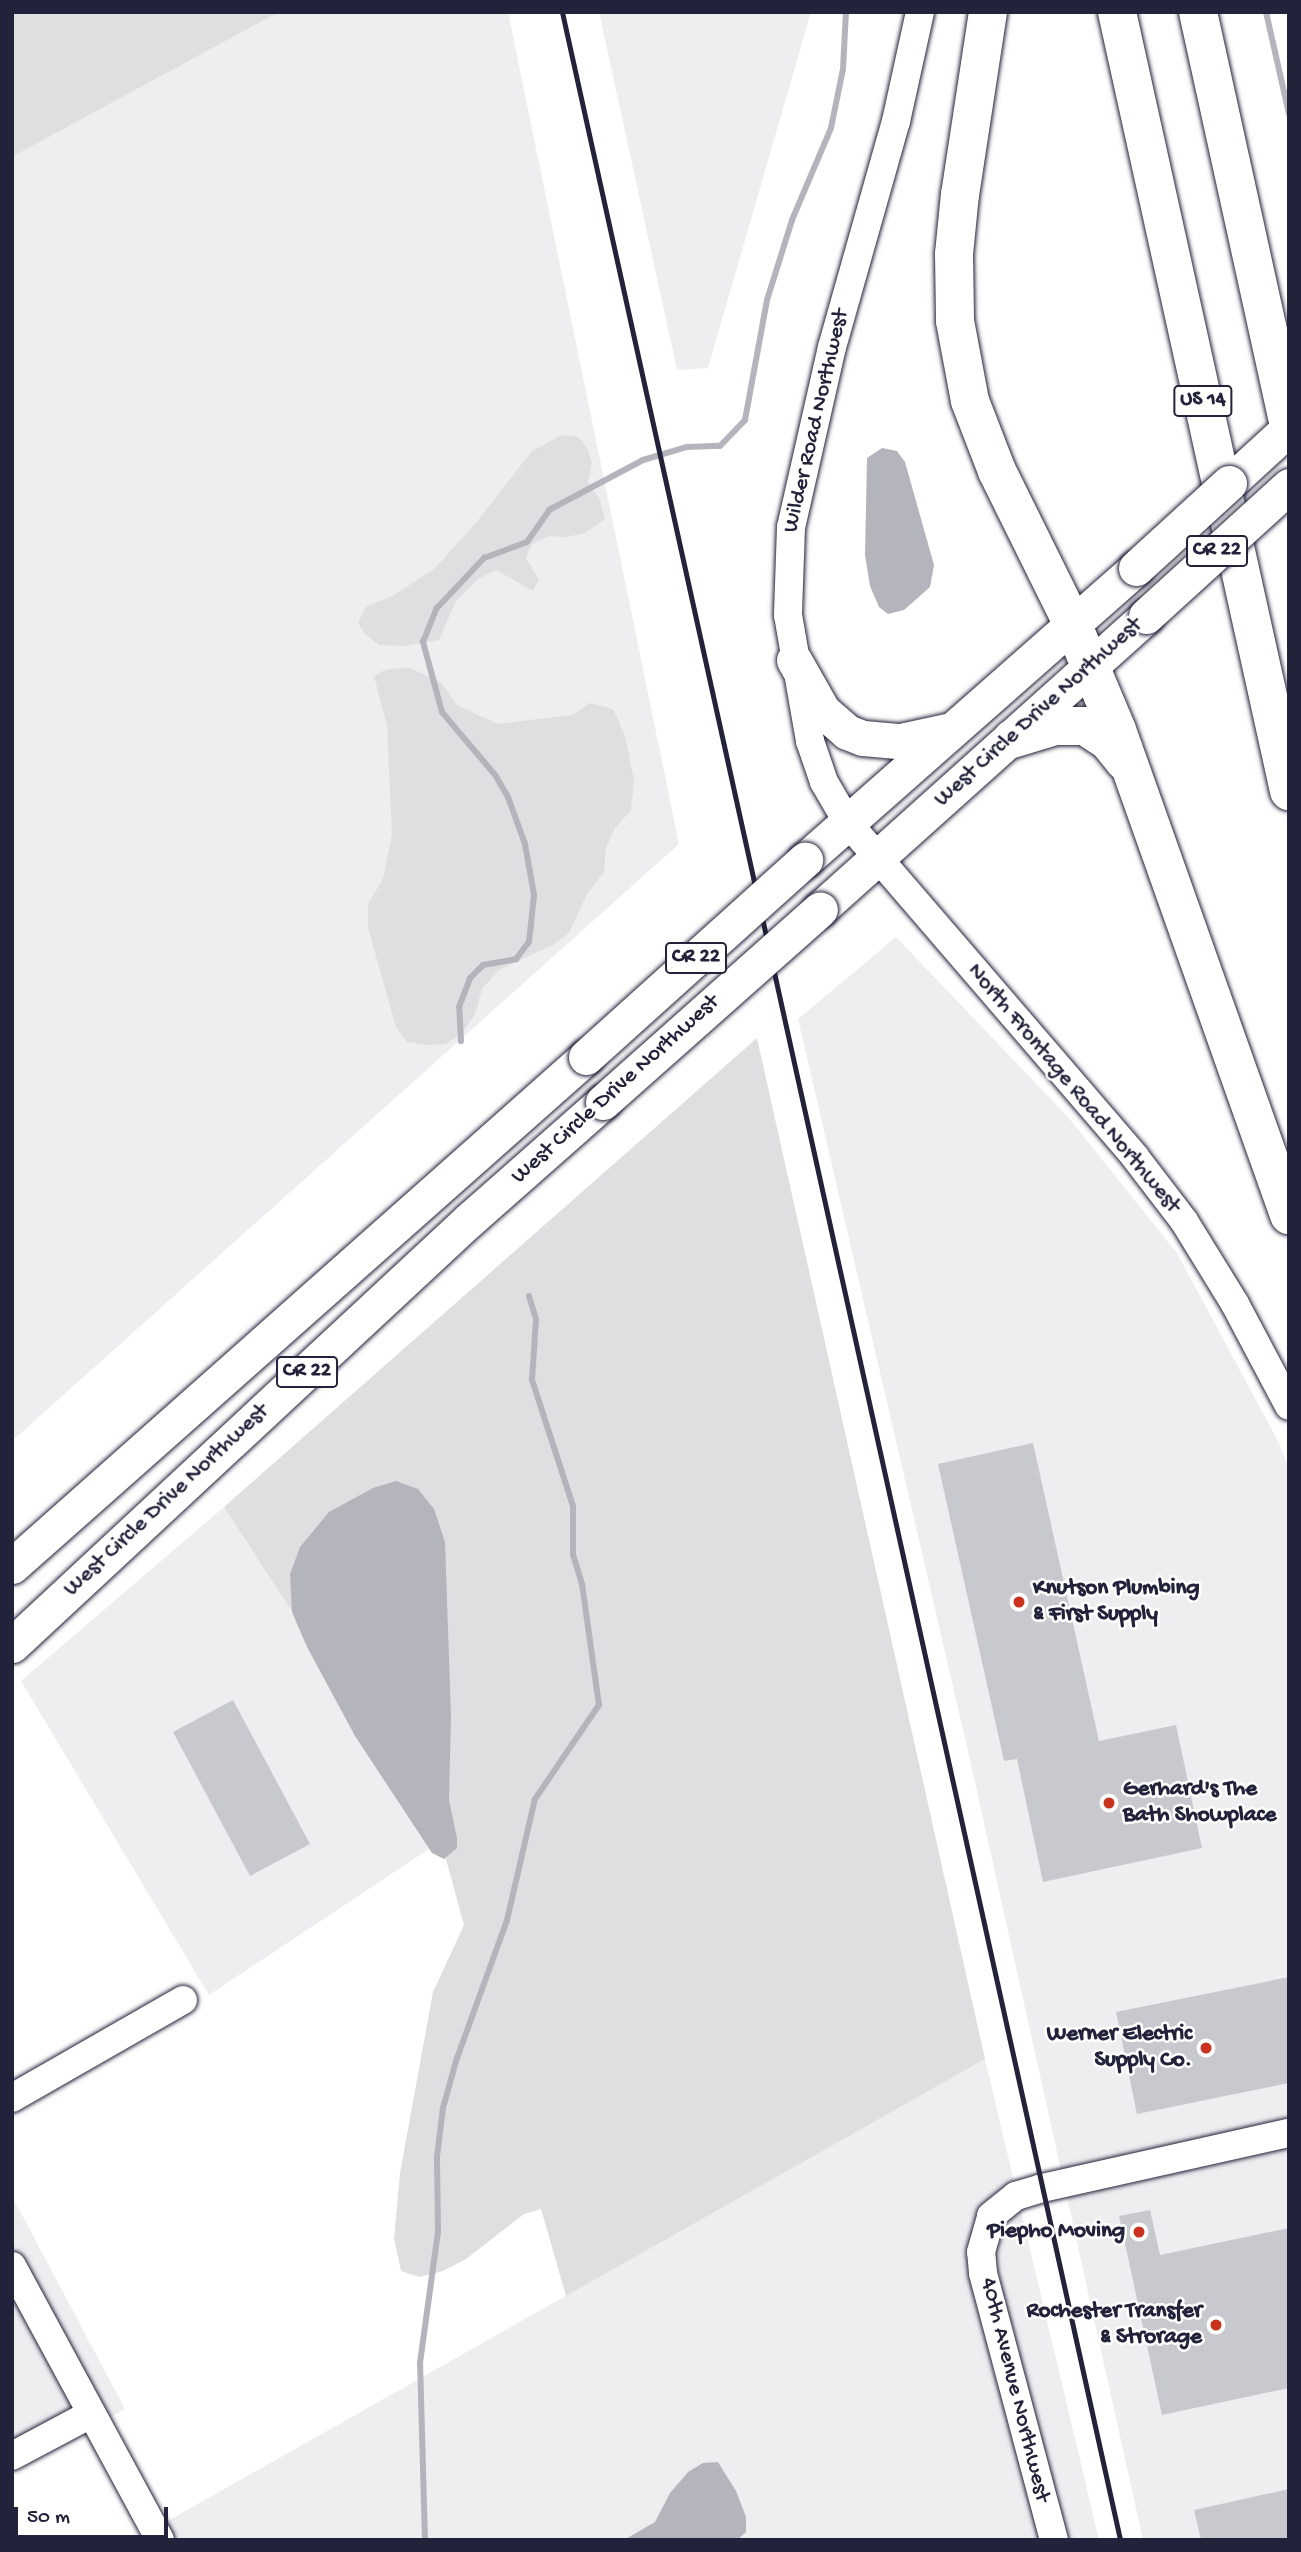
<!DOCTYPE html>
<html>
<head>
<meta charset="utf-8">
<style>
  body { margin:0 }
  #map { position:relative; width:1301px; height:2552px; overflow:hidden; background:#fff; font-family:"Gochi Hand",sans-serif }
  div>[style] { position:absolute }
  [style*='--x'] { left:calc(var(--x)*1px); top:calc(var(--y)*1px); width:calc(var(--w)*1px); rotate:calc(var(--a)*1deg) }
  .built>* { inset:0; background:#eeeef1 }
  .green>* { inset:0; background:#dfdfe2 }
  .water>* { inset:0; background:#b4b4bc }
  .stream>* { height:6px; margin:-3px; padding:0 3px; transform-origin:3px; border-radius:3px; background:#b4b4bc }
  .building>* { inset:0; background:#c8c8cf }
  .roads { filter:drop-shadow(0 0 2px #22223b) drop-shadow(0 0 2px #22223b) }
  .minor>* { height:28px; margin:-14px; padding:0 14px; transform-origin:14px; border-radius:14px; background:#fff }
  .major>* { height:35px; margin:-17.5px; padding:0 17.5px; transform-origin:17.5px; border-radius:17.5px; background:#fff }
  .highway>* { height:38px; margin:-19px; padding:0 19px; transform-origin:19px; border-radius:19px; background:#fff }
  .rail>* { height:5px; margin:-2.5px; padding:0 2.5px; transform-origin:2.5px; border-radius:2.5px; background:#22223b }
  .bridges { filter:drop-shadow(0 0 2px #22223b) drop-shadow(0 0 2px #22223b) }
  .major-bridge>* { height:35px; margin:-17.5px; padding:0 17.5px; transform-origin:17.5px; border-radius:17.5px; background:#fff }
  .dots>* { width:19px; height:19px; translate:-50% -50%; box-sizing:border-box; border:4px solid #fff; border-radius:50% }
  span { translate:-50% -50%; white-space:nowrap; text-align:center; line-height:1.15; -webkit-text-stroke:5px #fff; paint-order:stroke }
  .shield-label span { padding:2px 5px; background:#fff; border:2px solid; border-radius:5px; -webkit-text-stroke-width:0 }
  .shield-label { font-size:21px; color:#22223b; font-weight:700 }
  .street-label { font-size:23px; color:#22223b }
  .poi-label { font-size:23px; color:#22223b; font-weight:700 }
  .left { translate:0 -50%; text-align:left }
  .right { translate:-100% -50%; text-align:right }
  .frame { position:absolute; inset:0; border:14px solid #22223b; pointer-events:none }
  .scale { position:absolute; left:14px; top:2507px; width:154px; height:32px; box-sizing:border-box; border:4px solid #22223b; border-top:0; padding-left:9px; font-size:21px; line-height:24px; white-space:nowrap; color:#22223b; -webkit-text-stroke:5px #fff; paint-order:stroke }
</style>
</head>
<body>
<div id="map">
  <div class="built">
    <div style="clip-path:polygon(279px 12px,508px 12px,679px 844px,12px 1441px,12px 157px)"></div>
    <div style="clip-path:polygon(599px 12px,811px 12px,708px 368px,677px 370px)"></div>
    <div style="clip-path:polygon(896px 937px,1069px 1118px,1177px 1253px,1278px 1441px,1289px 1468px,1289px 2540px,1143px 2540px,970px 1760px,798px 1019px)"></div>
    <div style="clip-path:polygon(224px 1507px,441px 1841px,209px 1995px,21px 1681px)"></div>
    <div style="clip-path:polygon(985px 2059px,1099px 2540px,134px 2540px)"></div>
    <div style="clip-path:polygon(12px 2196px,125px 2409px,12px 2471px)"></div>
  </div>
  <div class="green">
    <div style="clip-path:polygon(12px 12px,279px 12px,12px 157px)"></div>
    <div style="clip-path:polygon(562px 435px,578px 437px,588px 449px,592px 463px,588px 482px,600px 500px,605px 519px,583px 534px,565px 537px,549px 536px,532px 544px,526px 558px,539px 580px,533px 591px,496px 570px,478px 579px,456px 601px,439px 640px,405px 646px,379px 645px,364px 633px,358px 622px,366px 607px,394px 595px,434px 569px,476px 523px,532px 451px)"></div>
    <div style="clip-path:polygon(410px 668px,441px 682px,457px 705px,498px 724px,572px 715px,590px 703px,613px 709px,625px 736px,634px 781px,631px 810px,615px 828px,606px 848px,604px 872px,587px 894px,569px 933px,553px 945px,499px 970px,482px 989px,475px 1014px,463px 1032px,446px 1044px,429px 1045px,407px 1042px,396px 1027px,368px 928px,368px 904px,383px 879px,392px 834px,387px 726px,374px 676px,387px 669px)"></div>
    <div style="clip-path:polygon(757px 1038px,985px 2059px,566px 2296px,541px 2209px,524px 2214px,466px 2259px,443px 2271px,419px 2277px,401px 2271px,394px 2239px,400px 2173px,433px 1992px,464px 1925px,441px 1841px,224px 1507px)"></div>
  </div>
  <div class="water">
    <div style="clip-path:polygon(882px 448px,897px 451px,905px 462px,934px 565px,930px 587px,904px 610px,888px 614px,879px 607px,870px 586px,865px 555px,867px 458px)"></div>
    <div style="clip-path:polygon(396px 1481px,418px 1489px,434px 1509px,445px 1542px,451px 1716px,449px 1800px,457px 1838px,457px 1848px,444px 1859px,432px 1853px,355px 1736px,307px 1647px,292px 1612px,290px 1574px,300px 1547px,329px 1512px,373px 1488px)"></div>
    <div style="clip-path:polygon(718px 2462px,736px 2491px,746px 2517px,746px 2532px,737px 2540px,624px 2540px,655px 2522px,670px 2493px,688px 2472px,703px 2463px)"></div>
  </div>
  <div class="stream">
    <div style="--x:1266;--y:12;--w:105;--a:77.3"></div>
    <div style="--x:461;--y:1041;--w:34;--a:-93"></div>
    <div style="--x:459;--y:1007;--w:31;--a:-69"></div>
    <div style="--x:470;--y:978;--w:18;--a:-45"></div>
    <div style="--x:483;--y:965;--w:34;--a:-10"></div>
    <div style="--x:516;--y:959;--w:21;--a:-53"></div>
    <div style="--x:529;--y:942;--w:47;--a:-83.9"></div>
    <div style="--x:534;--y:895;--w:52;--a:-100"></div>
    <div style="--x:525;--y:844;--w:50;--a:-109.9"></div>
    <div style="--x:508;--y:797;--w:24;--a:-120"></div>
    <div style="--x:496;--y:776;--w:84;--a:-130.2"></div>
    <div style="--x:442;--y:712;--w:73;--a:-105.2"></div>
    <div style="--x:423;--y:642;--w:37;--a:-68"></div>
    <div style="--x:437;--y:608;--w:69;--a:-46.8"></div>
    <div style="--x:484;--y:558;--w:46;--a:-20.4"></div>
    <div style="--x:527;--y:542;--w:39;--a:-55"></div>
    <div style="--x:549;--y:510;--w:106;--a:-28"></div>
    <div style="--x:643;--y:460;--w:46;--a:-16.5"></div>
    <div style="--x:687;--y:447;--w:33;--a:-2"></div>
    <div style="--x:720;--y:446;--w:36;--a:-46"></div>
    <div style="--x:745;--y:420;--w:122;--a:-79.6"></div>
    <div style="--x:767;--y:300;--w:84;--a:-72.6"></div>
    <div style="--x:792;--y:220;--w:100;--a:-67"></div>
    <div style="--x:831;--y:128;--w:60;--a:-78.5"></div>
    <div style="--x:843;--y:69;--w:57;--a:-87"></div>
    <div style="--x:425;--y:2540;--w:177;--a:-91.6"></div>
    <div style="--x:420;--y:2363;--w:133;--a:-82.2"></div>
    <div style="--x:438;--y:2231;--w:74;--a:-90.8"></div>
    <div style="--x:437;--y:2157;--w:49;--a:-83"></div>
    <div style="--x:443;--y:2108;--w:49;--a:-74.5"></div>
    <div style="--x:456;--y:2061;--w:150;--a:-70.1"></div>
    <div style="--x:507;--y:1920;--w:124;--a:-77"></div>
    <div style="--x:535;--y:1799;--w:114;--a:-55.8"></div>
    <div style="--x:599;--y:1705;--w:122;--a:-98"></div>
    <div style="--x:582;--y:1584;--w:30;--a:-107"></div>
    <div style="--x:573;--y:1555;--w:49;--a:-90"></div>
    <div style="--x:573;--y:1506;--w:133;--a:-108"></div>
    <div style="--x:532;--y:1380;--w:61;--a:-86.2"></div>
    <div style="--x:536;--y:1319;--w:24;--a:-107"></div>
  </div>
  <div class="building">
    <div style="clip-path:polygon(1033px 1443px,1099px 1741px,1176px 1725px,1202px 1848px,1043px 1882px,1017px 1759px,1004px 1761px,938px 1464px)"></div>
    <div style="clip-path:polygon(233px 1700px,310px 1844px,250px 1876px,173px 1732px)"></div>
    <div style="clip-path:polygon(1289px 1977px,1289px 2083px,1137px 2114px,1116px 2012px)"></div>
    <div style="clip-path:polygon(1150px 2210px,1160px 2255px,1289px 2228px,1289px 2388px,1162px 2415px,1119px 2216px)"></div>
    <div style="clip-path:polygon(1289px 2489px,1289px 2540px,1201px 2540px,1194px 2510px)"></div>
  </div>
  <div class="roads">
    <div class="minor">
      <div style="--x:920;--y:12;--w:112;--a:102.4"></div>
      <div style="--x:896;--y:121;--w:235;--a:105.8"></div>
      <div style="--x:832;--y:347;--w:185;--a:102.8"></div>
      <div style="--x:791;--y:527;--w:88;--a:92"></div>
      <div style="--x:788;--y:615;--w:128;--a:80.1"></div>
      <div style="--x:810;--y:741;--w:43;--a:71.1"></div>
      <div style="--x:824;--y:782;--w:48;--a:59.7"></div>
      <div style="--x:848;--y:823;--w:440;--a:49.3"></div>
      <div style="--x:1135;--y:1157;--w:81;--a:52.6"></div>
      <div style="--x:1184;--y:1221;--w:97;--a:58.4"></div>
      <div style="--x:1235;--y:1304;--w:115;--a:62.1"></div>
      <div style="--x:12;--y:2098;--w:197;--a:-29.8"></div>
      <div style="--x:12;--y:2266;--w:311;--a:61.6"></div>
      <div style="--x:12;--y:2456;--w:89;--a:-28"></div>
      <div style="--x:1054;--y:2540;--w:276;--a:-104.9"></div>
      <div style="--x:983;--y:2273;--w:21;--a:-95"></div>
      <div style="--x:981;--y:2252;--w:37;--a:-74"></div>
      <div style="--x:991;--y:2216;--w:32;--a:-39"></div>
      <div style="--x:1016;--y:2196;--w:27;--a:-17"></div>
      <div style="--x:1042;--y:2188;--w:253;--a:-12.6"></div>
    </div>
    <div class="major">
      <div style="--x:1229;--y:483;--w:81;--a:-42.5"></div>
      <div style="--x:794;--y:660;--w:59;--a:60.4"></div>
      <div style="--x:823;--y:711;--w:32;--a:41"></div>
      <div style="--x:847;--y:732;--w:17;--a:21"></div>
      <div style="--x:863;--y:738;--w:37;--a:5"></div>
      <div style="--x:900;--y:741;--w:52;--a:-12.2"></div>
      <div style="--x:805;--y:860;--w:441;--a:-41.4"></div>
      <div style="--x:820;--y:909;--w:438;--a:-41.9"></div>
      <div style="--x:12;--y:1566;--w:767;--a:-41.57"></div>
      <div style="--x:12;--y:1645;--w:623;--a:-42.92"></div>
      <div style="--x:468;--y:1221;--w:180;--a:-41.4"></div>
    </div>
    <div class="highway">
      <div style="--x:988;--y:12;--w:184;--a:98.7"></div>
      <div style="--x:960;--y:194;--w:60;--a:95.7"></div>
      <div style="--x:954;--y:254;--w:67;--a:89.1"></div>
      <div style="--x:955;--y:321;--w:81;--a:79.4"></div>
      <div style="--x:970;--y:401;--w:75;--a:68.9"></div>
      <div style="--x:997;--y:471;--w:169;--a:63.7"></div>
      <div style="--x:1072;--y:623;--w:116;--a:67.2"></div>
      <div style="--x:1117;--y:730;--w:515;--a:70.47"></div>
      <div style="--x:1117;--y:12;--w:798;--a:77.55"></div>
      <div style="--x:1198;--y:12;--w:423;--a:77.6"></div>
      <div style="--x:1012;--y:739;--w:45;--a:-16.8"></div>
      <div style="--x:1055;--y:726;--w:30;--a:0"></div>
      <div style="--x:1085;--y:726;--w:27;--a:33"></div>
      <div style="--x:1108;--y:741;--w:26;--a:51"></div>
    </div>
  </div>
  <div class="rail">
    <div style="--x:562;--y:12;--w:2589;--a:77.55"></div>
  </div>
  <div class="bridges">
    <div class="major-bridge">
      <div style="--x:1136;--y:568;--w:126;--a:-42.4"></div>
      <div style="--x:1146;--y:616;--w:193;--a:-42.3"></div>
      <div style="--x:586;--y:1057;--w:295;--a:-42"></div>
      <div style="--x:603;--y:1102;--w:290;--a:-41.6"></div>
    </div>
  </div>
  <div class="dots">
    <div style="left:1019px;top:1602px;background:#c8321e"></div>
    <div style="left:1109px;top:1803px;background:#c8321e"></div>
    <div style="left:1206px;top:2048px;background:#c8321e"></div>
    <div style="left:1139px;top:2232px;background:#c8321e"></div>
    <div style="left:1216px;top:2325px;background:#c8321e"></div>
  </div>
  <div class="shield-label">
    <span style="left:1203px;top:401px">US 14</span>
    <span style="left:1217px;top:551px">CR 22</span>
    <span style="left:696px;top:958px">CR 22</span>
    <span style="left:307px;top:1372px">CR 22</span>
  </div>
  <div class="street-label">
    <span style="left:817px;top:421px;rotate:-77deg">Wilder Road Northwest</span>
    <span style="left:1039px;top:713px;rotate:-42deg">West Circle Drive Northwest</span>
    <span style="left:1073px;top:1089px;rotate:50deg">North Frontage Road Northwest</span>
    <span style="left:616px;top:1090px;rotate:-42deg">West Circle Drive Northwest</span>
    <span style="left:167px;top:1501px;rotate:-43deg">West Circle Drive Northwest</span>
    <span style="left:1014px;top:2390px;rotate:76deg">40th Avenue Northwest</span>
  </div>
  <div class="poi-label">
    <span class="left" style="left:1033px;top:1602px">Knutson Plumbing<br>&amp; First Supply</span>
    <span class="left" style="left:1123px;top:1803px">Gerhard's The<br>Bath Showplace</span>
    <span class="right" style="left:1192px;top:2048px">Werner Electric<br>Supply Co.</span>
    <span class="right" style="left:1125px;top:2232px">Piepho Moving</span>
    <span class="right" style="left:1202px;top:2325px">Rochester Transfer<br>&amp; Strorage</span>
  </div>
  <div class="frame"></div>
  <div class="scale">50 m</div>
</div>
</body>
</html>
